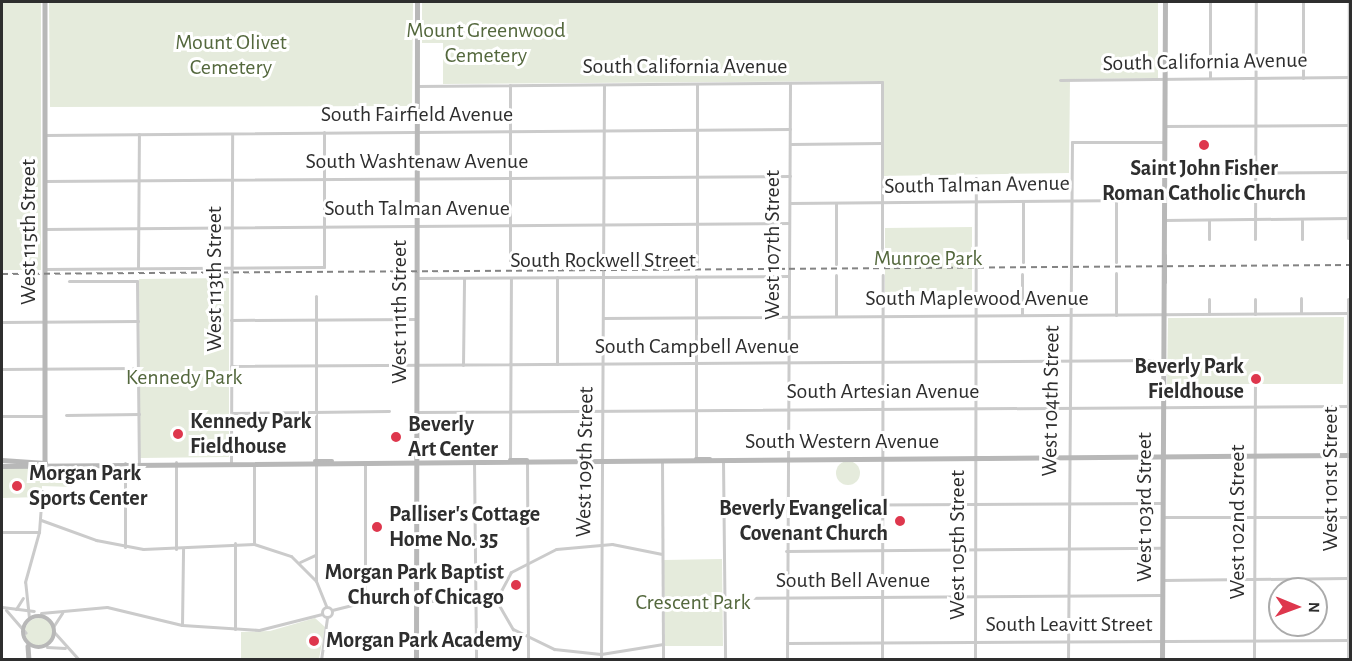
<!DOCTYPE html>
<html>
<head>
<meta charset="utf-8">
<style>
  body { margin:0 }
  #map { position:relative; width:1352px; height:661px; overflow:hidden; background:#fff; font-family:"Alegreya Sans",sans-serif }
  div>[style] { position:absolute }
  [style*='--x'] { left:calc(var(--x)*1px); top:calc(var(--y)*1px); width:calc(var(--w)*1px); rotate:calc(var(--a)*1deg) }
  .green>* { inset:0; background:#e5ebdc }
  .round { border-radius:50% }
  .street>* { height:3px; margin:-1.5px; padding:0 1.5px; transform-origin:1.5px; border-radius:1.5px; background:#cbcbcb }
  .street>.ring { margin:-1.5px; padding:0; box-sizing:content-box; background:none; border:3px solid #cbcbcb; border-radius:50% }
  .secondary>* { height:4.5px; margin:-2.25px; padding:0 2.25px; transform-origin:2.25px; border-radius:2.25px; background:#b8b8b8 }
  .secondary>.ring { margin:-2.25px; padding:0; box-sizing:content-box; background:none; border:4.5px solid #b8b8b8; border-radius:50% }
  .rail>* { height:1.5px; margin-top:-0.75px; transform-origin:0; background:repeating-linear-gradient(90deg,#838383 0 6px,transparent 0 10.5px) }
  .dots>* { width:16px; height:16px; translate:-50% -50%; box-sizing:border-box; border:3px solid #fff; border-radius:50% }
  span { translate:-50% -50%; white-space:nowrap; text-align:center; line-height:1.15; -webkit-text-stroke:6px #fff; paint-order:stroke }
  .park-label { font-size:22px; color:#54683d }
  .street-label { font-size:22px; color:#2e2e2e }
  .poi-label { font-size:22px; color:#2e2e2e; font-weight:700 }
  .right { translate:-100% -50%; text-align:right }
  .left { translate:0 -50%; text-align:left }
  .frame { position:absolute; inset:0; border:3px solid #2e2e2e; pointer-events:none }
  .north { position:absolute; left:1268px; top:577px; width:60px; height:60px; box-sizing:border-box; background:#fff; border:2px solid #ababab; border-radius:50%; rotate:91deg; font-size:16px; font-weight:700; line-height:24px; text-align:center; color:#2e2e2e }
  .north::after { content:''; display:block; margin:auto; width:21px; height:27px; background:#de374d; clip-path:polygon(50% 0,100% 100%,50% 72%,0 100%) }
</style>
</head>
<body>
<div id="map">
  <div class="green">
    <div style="clip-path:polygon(2px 2px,41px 2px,41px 270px,2px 270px)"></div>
    <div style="clip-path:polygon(49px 2px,413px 2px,412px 106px,50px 107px)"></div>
    <div style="clip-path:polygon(422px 2px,1158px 2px,1158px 78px,1070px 79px,1069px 173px,883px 176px,882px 81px,443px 84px,443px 43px,422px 43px)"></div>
    <div style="clip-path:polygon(972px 227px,972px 290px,885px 292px,885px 228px)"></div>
    <div style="clip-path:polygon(229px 278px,229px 457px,140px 458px,139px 279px)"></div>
    <div style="clip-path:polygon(1344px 317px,1343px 384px,1167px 384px,1168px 318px)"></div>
    <div class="round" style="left:836px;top:461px;width:24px;height:24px"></div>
    <div style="clip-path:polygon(2px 468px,71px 468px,72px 487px,42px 486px,42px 497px,2px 498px)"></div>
    <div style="clip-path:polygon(722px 559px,723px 646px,665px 646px,664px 560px)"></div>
    <div style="clip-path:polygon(315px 618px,325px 627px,319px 659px,241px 660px,241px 632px,270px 631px)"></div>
    <div class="round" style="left:25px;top:618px;width:28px;height:28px"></div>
  </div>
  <div class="street">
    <div style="--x:1303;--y:2;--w:76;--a:90"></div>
    <div style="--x:1210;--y:78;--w:76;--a:-90"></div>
    <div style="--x:1060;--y:80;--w:290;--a:-0.6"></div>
    <div style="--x:418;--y:86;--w:464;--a:-0.5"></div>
    <div style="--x:882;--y:82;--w:182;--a:90"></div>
    <div style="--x:1164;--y:126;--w:185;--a:-0.3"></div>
    <div style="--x:45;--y:135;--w:745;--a:-0.46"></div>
    <div style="--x:791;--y:144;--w:91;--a:-0.6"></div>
    <div style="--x:1164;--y:173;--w:185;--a:-0.3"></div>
    <div style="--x:45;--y:181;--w:745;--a:-0.38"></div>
    <div style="--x:1116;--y:200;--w:62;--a:90"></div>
    <div style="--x:790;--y:203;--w:374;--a:-0.5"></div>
    <div style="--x:1164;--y:220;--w:186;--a:-0.6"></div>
    <div style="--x:1209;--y:220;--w:19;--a:90"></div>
    <div style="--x:1302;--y:220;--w:19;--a:90"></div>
    <div style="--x:45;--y:229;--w:744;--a:-0.46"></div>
    <div style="--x:1348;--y:238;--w:236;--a:-89.8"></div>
    <div style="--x:1255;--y:239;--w:237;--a:-89.8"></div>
    <div style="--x:1023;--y:262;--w:61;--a:-90"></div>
    <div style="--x:836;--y:264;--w:61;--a:-90"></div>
    <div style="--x:603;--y:265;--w:94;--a:0"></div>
    <div style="--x:697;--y:265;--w:181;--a:-90"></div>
    <div style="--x:510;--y:266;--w:181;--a:-90"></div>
    <div style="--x:138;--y:268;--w:134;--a:-89.6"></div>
    <div style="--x:45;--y:269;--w:279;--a:-0.4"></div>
    <div style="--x:324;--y:267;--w:135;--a:-90"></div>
    <div style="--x:1116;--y:273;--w:42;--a:90"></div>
    <div style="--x:1022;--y:274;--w:41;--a:90"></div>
    <div style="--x:836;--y:275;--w:41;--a:90"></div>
    <div style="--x:417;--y:278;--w:372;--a:-0.3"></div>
    <div style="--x:69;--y:281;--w:68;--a:0"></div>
    <div style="--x:137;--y:281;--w:181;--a:89.4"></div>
    <div style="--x:316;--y:296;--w:285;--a:90"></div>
    <div style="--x:316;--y:581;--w:27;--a:68"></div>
    <div style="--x:1255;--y:299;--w:15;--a:90"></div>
    <div style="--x:1301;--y:313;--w:15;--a:-90"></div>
    <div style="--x:1209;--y:314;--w:15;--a:-90"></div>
    <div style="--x:603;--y:318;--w:747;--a:-0.38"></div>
    <div style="--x:231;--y:320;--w:186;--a:-0.3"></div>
    <div style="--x:2;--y:322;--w:136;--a:-0.4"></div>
    <div style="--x:557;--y:364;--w:87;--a:-90"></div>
    <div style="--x:463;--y:365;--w:87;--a:-89.3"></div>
    <div style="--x:231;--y:366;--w:932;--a:-0.37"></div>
    <div style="--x:2;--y:369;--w:137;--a:-0.4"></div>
    <div style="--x:416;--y:412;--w:934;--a:-0.37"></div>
    <div style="--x:231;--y:413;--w:158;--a:-0.7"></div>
    <div style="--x:66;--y:415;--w:73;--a:-0.8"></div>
    <div style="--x:2;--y:416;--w:43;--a:0"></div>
    <div style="--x:696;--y:459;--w:183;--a:-90"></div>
    <div style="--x:510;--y:460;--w:182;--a:-89.7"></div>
    <div style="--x:527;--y:460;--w:200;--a:89.7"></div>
    <div style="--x:662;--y:460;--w:200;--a:89.7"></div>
    <div style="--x:723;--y:460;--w:200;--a:89.4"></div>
    <div style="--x:474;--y:461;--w:199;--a:89.4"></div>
    <div style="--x:176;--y:462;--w:87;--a:90"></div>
    <div style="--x:231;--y:462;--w:328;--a:-89.8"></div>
    <div style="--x:125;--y:463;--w:84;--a:90"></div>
    <div style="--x:365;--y:463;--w:139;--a:90"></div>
    <div style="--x:254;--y:464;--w:80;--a:90"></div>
    <div style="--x:786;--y:505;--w:375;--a:-0.3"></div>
    <div style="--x:1163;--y:517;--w:184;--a:0"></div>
    <div style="--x:41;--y:520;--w:59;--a:20"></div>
    <div style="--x:96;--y:540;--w:48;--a:10.8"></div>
    <div style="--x:143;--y:549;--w:111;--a:-2.6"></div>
    <div style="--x:254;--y:544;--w:39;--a:18"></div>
    <div style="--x:291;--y:556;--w:34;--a:45"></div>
    <div style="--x:2;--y:532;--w:37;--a:0"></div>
    <div style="--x:235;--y:543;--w:86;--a:90"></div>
    <div style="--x:786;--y:551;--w:375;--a:-0.5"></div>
    <div style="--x:662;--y:554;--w:51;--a:-168.7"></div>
    <div style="--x:612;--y:544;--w:56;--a:174.9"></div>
    <div style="--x:556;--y:549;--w:51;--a:152.9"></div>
    <div style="--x:511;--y:572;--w:32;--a:118"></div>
    <div style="--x:496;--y:600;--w:34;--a:60"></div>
    <div style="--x:513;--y:629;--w:46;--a:26"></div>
    <div style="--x:554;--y:649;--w:47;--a:6.1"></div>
    <div style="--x:601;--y:654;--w:63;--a:-9.2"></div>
    <div style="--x:300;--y:562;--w:17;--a:-25"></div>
    <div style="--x:1163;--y:580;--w:184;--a:-0.6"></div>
    <div style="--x:724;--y:598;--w:437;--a:-0.4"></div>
    <div style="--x:2;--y:607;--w:32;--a:7"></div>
    <div class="ring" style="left:322px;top:607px;width:7px;height:7px"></div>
    <div style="--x:16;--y:609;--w:13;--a:-58"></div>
    <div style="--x:6;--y:610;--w:30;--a:49"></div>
    <div style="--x:332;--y:610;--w:34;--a:-14"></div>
    <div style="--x:365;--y:602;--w:131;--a:-0.9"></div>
    <div style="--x:41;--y:613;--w:66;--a:-5.2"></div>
    <div style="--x:107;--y:607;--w:77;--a:13.5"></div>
    <div style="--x:182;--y:625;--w:77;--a:3.7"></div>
    <div style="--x:259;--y:630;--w:65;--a:-14.3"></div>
    <div style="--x:29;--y:618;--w:36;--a:-96"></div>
    <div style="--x:25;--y:582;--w:52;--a:-74.4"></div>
    <div style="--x:39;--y:532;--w:41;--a:-85.8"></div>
    <div style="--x:182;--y:625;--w:76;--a:-89.2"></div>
    <div style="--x:53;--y:627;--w:17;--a:-57"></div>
    <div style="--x:54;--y:632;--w:38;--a:48"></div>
    <div style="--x:787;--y:643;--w:563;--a:-0.31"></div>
    <div style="--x:47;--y:647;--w:18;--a:3"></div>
    <div style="--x:321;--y:660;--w:42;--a:-81.9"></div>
    <div style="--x:601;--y:660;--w:575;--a:-89.7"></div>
    <div style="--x:787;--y:660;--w:577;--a:-89.7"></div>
    <div style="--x:882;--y:660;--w:385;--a:-89.9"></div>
    <div style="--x:975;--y:660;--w:482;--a:-89.9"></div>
    <div style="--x:1068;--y:660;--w:518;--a:-89.56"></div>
    <div style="--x:1072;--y:142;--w:92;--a:0"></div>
    <div style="--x:1254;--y:660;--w:275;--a:-89.8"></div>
    <div style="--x:1348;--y:660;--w:361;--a:-90"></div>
  </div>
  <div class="secondary">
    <div style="--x:45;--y:2;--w:461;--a:90"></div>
    <div style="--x:1164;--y:282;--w:26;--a:-90"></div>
    <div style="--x:975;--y:458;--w:18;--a:0"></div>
    <div style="--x:696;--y:459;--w:14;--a:0"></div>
    <div style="--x:2;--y:460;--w:43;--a:4"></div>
    <div style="--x:510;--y:460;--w:17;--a:0"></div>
    <div style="--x:315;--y:461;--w:17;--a:0"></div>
    <div style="--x:2;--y:466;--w:1348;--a:-0.47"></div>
    <div class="ring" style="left:23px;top:616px;width:27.5px;height:27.5px"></div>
    <div style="--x:28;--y:646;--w:14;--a:86"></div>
    <div style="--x:416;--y:660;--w:658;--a:-89.91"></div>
    <div style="--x:1162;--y:660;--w:658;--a:-89.74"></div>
  </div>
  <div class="rail">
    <div style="--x:2;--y:274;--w:1348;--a:-0.38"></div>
  </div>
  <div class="dots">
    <div style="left:1204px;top:145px;background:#de374d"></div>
    <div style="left:1256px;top:379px;background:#de374d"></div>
    <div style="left:178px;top:434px;background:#de374d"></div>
    <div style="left:396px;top:437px;background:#de374d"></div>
    <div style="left:17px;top:486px;background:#de374d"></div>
    <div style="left:900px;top:521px;background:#de374d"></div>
    <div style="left:377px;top:527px;background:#de374d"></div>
    <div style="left:516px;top:585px;background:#de374d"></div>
    <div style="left:314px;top:641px;background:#de374d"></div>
  </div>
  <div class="park-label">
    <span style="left:486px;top:43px">Mount Greenwood<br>Cemetery</span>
    <span style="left:231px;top:55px">Mount Olivet<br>Cemetery</span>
    <span style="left:928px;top:259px">Munroe Park</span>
    <span style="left:184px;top:378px">Kennedy Park</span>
    <span style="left:693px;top:603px">Crescent Park</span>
  </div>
  <div class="street-label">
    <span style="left:1205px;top:62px;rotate:-1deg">South California Avenue</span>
    <span style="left:685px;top:67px">South California Avenue</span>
    <span style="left:417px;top:115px">South Fairfield Avenue</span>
    <span style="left:417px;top:162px">South Washtenaw Avenue</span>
    <span style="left:977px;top:185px;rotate:-1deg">South Talman Avenue</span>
    <span style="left:417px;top:209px">South Talman Avenue</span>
    <span style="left:29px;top:232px;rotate:-90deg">West 115th Street</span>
    <span style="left:773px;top:245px;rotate:-90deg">West 107th Street</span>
    <span style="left:603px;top:261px">South Rockwell Street</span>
    <span style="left:215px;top:279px;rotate:-90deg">West 113th Street</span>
    <span style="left:977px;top:299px">South Maplewood Avenue</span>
    <span style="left:400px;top:312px;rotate:-90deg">West 111th Street</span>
    <span style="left:697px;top:347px">South Campbell Avenue</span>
    <span style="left:883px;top:392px">South Artesian Avenue</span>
    <span style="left:1051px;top:401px;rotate:-89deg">West 104th Street</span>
    <span style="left:842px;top:442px">South Western Avenue</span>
    <span style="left:585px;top:462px;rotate:-89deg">West 109th Street</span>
    <span style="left:1331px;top:479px;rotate:-90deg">West 101st Street</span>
    <span style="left:1145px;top:507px;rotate:-90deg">West 103rd Street</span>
    <span style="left:1238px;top:522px;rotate:-90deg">West 102nd Street</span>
    <span style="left:958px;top:545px;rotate:-90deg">West 105th Street</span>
    <span style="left:853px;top:581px">South Bell Avenue</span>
    <span style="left:1069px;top:625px">South Leavitt Street</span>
  </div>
  <div class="poi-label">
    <span style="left:1204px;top:181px">Saint John Fisher<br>Roman Catholic Church</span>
    <span class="right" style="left:1244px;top:379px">Beverly Park<br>Fieldhouse</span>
    <span class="left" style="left:190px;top:434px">Kennedy Park<br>Fieldhouse</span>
    <span class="left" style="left:408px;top:437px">Beverly<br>Art Center</span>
    <span class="left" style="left:29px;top:486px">Morgan Park<br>Sports Center</span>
    <span class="right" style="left:888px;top:521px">Beverly Evangelical<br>Covenant Church</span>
    <span class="left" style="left:389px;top:527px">Palliser's Cottage<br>Home No. 35</span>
    <span class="right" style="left:504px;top:585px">Morgan Park Baptist<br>Church of Chicago</span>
    <span class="left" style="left:326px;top:641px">Morgan Park Academy</span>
  </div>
  <div class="frame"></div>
  <div class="north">N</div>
</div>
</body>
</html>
